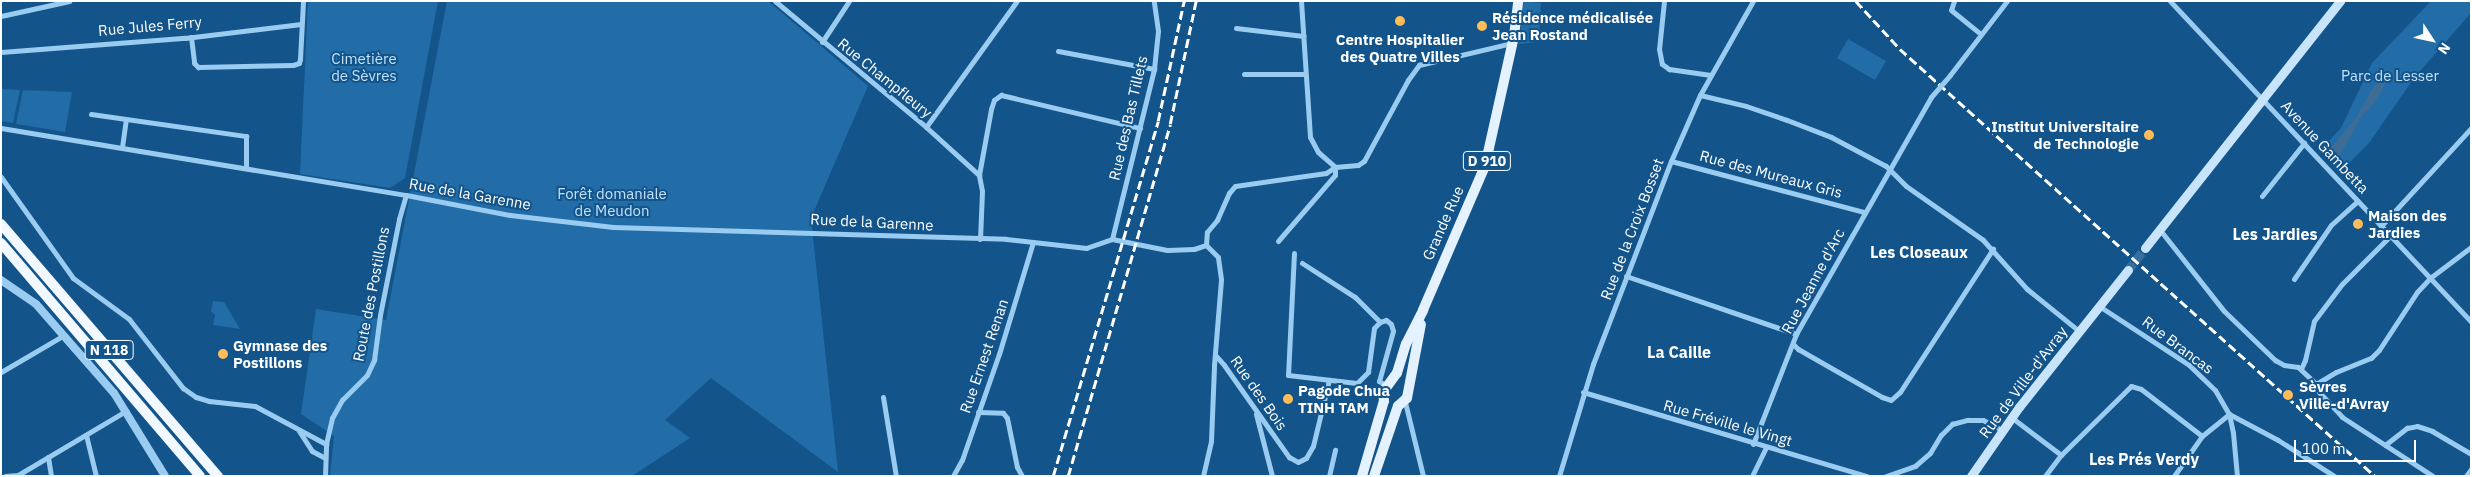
<!DOCTYPE html>
<html>
<head>
<meta charset="utf-8">
<style>
  body { margin:0 }
  #map { position:relative; width:2472px; height:477px; overflow:hidden; background:#13548b; font-family:"IBM Plex Sans",sans-serif }
  div>[style] { position:absolute }
  [style*='--x'] { left:calc(var(--x)*1px); top:calc(var(--y)*1px); width:calc(var(--w)*1px); rotate:calc(var(--a)*1deg) }
  .green>* { inset:0; background:#226da8 }
  .water>* { inset:0; background:#3d6d95 }
  .secondary-tunnel>* { height:9px; margin-top:-4.5px; transform-origin:0; background:repeating-linear-gradient(90deg,#366e9c 0 9px,transparent 0 13.5px) }
  .minor>* { height:5px; margin:-2.5px; padding:0 2.5px; transform-origin:2.5px; border-radius:2.5px; background:#9acbf0 }
  .tertiary>* { height:8px; margin:-4px; padding:0 4px; transform-origin:4px; border-radius:4px; background:#9acbf0 }
  .secondary>* { height:9px; margin:-4.5px; padding:0 4.5px; transform-origin:4.5px; border-radius:4.5px; background:#c8e4fb }
  .primary>* { height:10px; margin:-5px; padding:0 5px; transform-origin:5px; border-radius:5px; background:#e4f1ff }
  .trunk>* { height:10px; margin:-5px; padding:0 5px; transform-origin:5px; border-radius:5px; background:#f2f8ff }
  .rail>* { height:2.5px; margin-top:-1.25px; transform-origin:0; background:repeating-linear-gradient(90deg,#fff 0 9px,transparent 0 13px) }
  .minor-bridge>* { height:5px; margin:-2.5px; padding:0 2.5px; transform-origin:2.5px; border-radius:2.5px; background:#9acbf0 }
  .dots>* { width:14px; height:14px; translate:-50% -50%; box-sizing:border-box; border:2px solid #13548b; border-radius:50% }
  span { translate:-50% -50%; white-space:nowrap; text-align:center; line-height:1.15; -webkit-text-stroke:4px #13548b; paint-order:stroke }
  .shield-label span { padding:1px 4px; background:#13548b; border:1px solid; border-radius:4px; -webkit-text-stroke-width:0 }
  .shield-label { font-size:14px; color:#fff; font-weight:700 }
  .poi-label { font-size:15px; color:#fff; font-weight:700 }
  .left { translate:0 -50%; text-align:left }
  .right { translate:-100% -50%; text-align:right }
  .street-label { font-size:15px; color:#fff }
  .park-label { font-size:15px; color:#c1e2fc }
  .neighbourhood-label { font-size:16px; color:#fff; font-weight:700 }
  .frame { position:absolute; inset:0; border:2px solid #fff; pointer-events:none }
  .north { position:absolute; left:2407px; top:15px; width:50px; height:50px; -webkit-text-stroke:4px #13548b; paint-order:stroke; rotate:125deg; font-size:14px; font-weight:700; line-height:20px; text-align:center; color:#fff }
  .north::after { content:''; display:block; margin:auto; width:18px; height:22px; background:#fff; clip-path:polygon(50% 0,100% 100%,50% 72%,0 100%) }
  .scale { position:absolute; left:2294px; top:440px; width:122px; height:22px; box-sizing:border-box; border:2px solid #fff; border-top:0; padding-left:6px; font-size:15px; line-height:18px; white-space:nowrap; color:#fff; -webkit-text-stroke:4px #13548b; paint-order:stroke }
</style>
</head>
<body>
<div id="map">
  <div class="green">
    <div style="clip-path:polygon(308px 1px,438px 1px,405px 178px,390px 188px,300px 174px)"></div>
    <div style="clip-path:polygon(447px 1px,768px 1px,868px 86px,811px 218px,838px 472px,711px 378px,665px 420px,690px 438px,632px 476px,330px 476px,334px 436px,301px 414px,316px 309px,386px 320px)"></div>
    <div style="clip-path:polygon(1524px 1px,1541px 3px,1539px 38px,1537px 42px,1519px 44px)"></div>
    <div style="clip-path:polygon(2431px 1px,2471px 1px,2471px 13px,2414px 78px,2369px 143px,2339px 173px,2319px 151px,2341px 128px,2372px 63px)"></div>
    <div style="clip-path:polygon(1848px 39px,1886px 61px,1875px 80px,1837px 58px)"></div>
    <div style="clip-path:polygon(1px 89px,20px 90px,13px 123px,1px 121px)"></div>
    <div style="clip-path:polygon(23px 90px,72px 92px,65px 132px,16px 124px)"></div>
    <div style="clip-path:polygon(213px 301px,224px 302px,240px 329px,213px 325px,215px 315px,211px 311px)"></div>
  </div>
  <div class="water">
    <div style="clip-path:polygon(2381px 74px,2387px 76px,2386px 83px,2375px 102px,2360px 118px,2342px 152px,2336px 158px,2331px 156px,2329px 152px,2331px 148px,2355px 119px)"></div>
  </div>
  <div class="secondary-tunnel">
    <div style="--x:2128;--y:270;--w:28;--a:-52"></div>
  </div>
  <div class="minor">
    <div style="--x:775;--y:1;--w:197;--a:39.8"></div>
    <div style="--x:926;--y:127;--w:72;--a:42.2"></div>
    <div style="--x:1301;--y:1;--w:136;--a:86.2"></div>
    <div style="--x:1310;--y:137;--w:17;--a:62"></div>
    <div style="--x:1318;--y:152;--w:23;--a:41"></div>
    <div style="--x:1335;--y:167;--w:23;--a:-5"></div>
    <div style="--x:1358;--y:165;--w:7;--a:-34"></div>
    <div style="--x:1364;--y:161;--w:92;--a:-61.5"></div>
    <div style="--x:1408;--y:80;--w:19;--a:-54"></div>
    <div style="--x:1419;--y:65;--w:96;--a:-13.3"></div>
    <div style="--x:1664;--y:1;--w:48;--a:95.9"></div>
    <div style="--x:1659;--y:49;--w:15;--a:79"></div>
    <div style="--x:1662;--y:64;--w:9;--a:36"></div>
    <div style="--x:1669;--y:69;--w:42;--a:8.1"></div>
    <div style="--x:1954;--y:1;--w:9;--a:108"></div>
    <div style="--x:1951;--y:10;--w:38;--a:39"></div>
    <div style="--x:2170;--y:1;--w:440;--a:46.8"></div>
    <div style="--x:1;--y:16;--w:70;--a:-12.4"></div>
    <div style="--x:1236;--y:28;--w:68;--a:6.7"></div>
    <div style="--x:191;--y:37;--w:26;--a:83"></div>
    <div style="--x:194;--y:63;--w:6;--a:45"></div>
    <div style="--x:198;--y:67;--w:95;--a:-1.2"></div>
    <div style="--x:293;--y:65;--w:6;--a:-18"></div>
    <div style="--x:299;--y:63;--w:4;--a:-76"></div>
    <div style="--x:300;--y:59;--w:58;--a:-87"></div>
    <div style="--x:822;--y:42;--w:49;--a:-56.6"></div>
    <div style="--x:1058;--y:51;--w:98;--a:10.6"></div>
    <div style="--x:1;--y:52;--w:185;--a:-4.4"></div>
    <div style="--x:185;--y:38;--w:117;--a:-6.9"></div>
    <div style="--x:1244;--y:74;--w:61;--a:0"></div>
    <div style="--x:1950;--y:75;--w:93;--a:-52.4"></div>
    <div style="--x:1700;--y:95;--w:47;--a:13.4"></div>
    <div style="--x:1746;--y:106;--w:43;--a:18.9"></div>
    <div style="--x:1787;--y:120;--w:47;--a:21.1"></div>
    <div style="--x:1831;--y:137;--w:62;--a:27.8"></div>
    <div style="--x:1886;--y:166;--w:28;--a:45"></div>
    <div style="--x:1906;--y:186;--w:94;--a:35"></div>
    <div style="--x:1983;--y:240;--w:66;--a:48.1"></div>
    <div style="--x:2027;--y:289;--w:67;--a:38.9"></div>
    <div style="--x:91;--y:114;--w:157;--a:8.1"></div>
    <div style="--x:246;--y:136;--w:32;--a:90"></div>
    <div style="--x:926;--y:127;--w:155;--a:-54.2"></div>
    <div style="--x:1;--y:128;--w:411;--a:9.4"></div>
    <div style="--x:406;--y:195;--w:106;--a:10.9"></div>
    <div style="--x:510;--y:215;--w:104;--a:6.6"></div>
    <div style="--x:613;--y:227;--w:393;--a:1.7"></div>
    <div style="--x:1006;--y:239;--w:81;--a:6.4"></div>
    <div style="--x:1086;--y:248;--w:28;--a:-19"></div>
    <div style="--x:1112;--y:239;--w:56;--a:11.3"></div>
    <div style="--x:1167;--y:250;--w:27;--a:-2"></div>
    <div style="--x:1194;--y:249;--w:13;--a:-18"></div>
    <div style="--x:122;--y:147;--w:27;--a:-82"></div>
    <div style="--x:1671;--y:161;--w:200;--a:14.8"></div>
    <div style="--x:1;--y:177;--w:124;--a:54.5"></div>
    <div style="--x:73;--y:278;--w:69;--a:36.2"></div>
    <div style="--x:129;--y:319;--w:88;--a:52"></div>
    <div style="--x:183;--y:388;--w:16;--a:35"></div>
    <div style="--x:196;--y:397;--w:14;--a:17"></div>
    <div style="--x:209;--y:401;--w:46;--a:6.2"></div>
    <div style="--x:255;--y:406;--w:81;--a:28.2"></div>
    <div style="--x:2262;--y:196;--w:68;--a:-51.6"></div>
    <div style="--x:2381;--y:226;--w:133;--a:-47.4"></div>
    <div style="--x:2160;--y:230;--w:103;--a:51.7"></div>
    <div style="--x:2224;--y:311;--w:71;--a:43.9"></div>
    <div style="--x:2275;--y:360;--w:10;--a:29"></div>
    <div style="--x:2284;--y:365;--w:14;--a:8"></div>
    <div style="--x:2298;--y:367;--w:25;--a:43"></div>
    <div style="--x:2316;--y:384;--w:9;--a:69"></div>
    <div style="--x:2319;--y:392;--w:34;--a:47"></div>
    <div style="--x:2342;--y:417;--w:108;--a:33"></div>
    <div style="--x:980;--y:239;--w:48;--a:-87.6"></div>
    <div style="--x:982;--y:191;--w:16;--a:-101"></div>
    <div style="--x:979;--y:175;--w:67;--a:-79.7"></div>
    <div style="--x:991;--y:109;--w:9;--a:-72"></div>
    <div style="--x:994;--y:100;--w:9;--a:-36"></div>
    <div style="--x:1001;--y:95;--w:143;--a:13.4"></div>
    <div style="--x:1112;--y:239;--w:175;--a:-76.1"></div>
    <div style="--x:1154;--y:69;--w:38;--a:-84"></div>
    <div style="--x:1158;--y:31;--w:30;--a:-98"></div>
    <div style="--x:1278;--y:241;--w:87;--a:-49.2"></div>
    <div style="--x:1335;--y:175;--w:8;--a:-90"></div>
    <div style="--x:1206;--y:245;--w:13;--a:-86"></div>
    <div style="--x:1207;--y:232;--w:16;--a:-50"></div>
    <div style="--x:1217;--y:220;--w:30;--a:-66"></div>
    <div style="--x:1229;--y:193;--w:9;--a:-49"></div>
    <div style="--x:1235;--y:186;--w:92;--a:-8.1"></div>
    <div style="--x:1326;--y:173;--w:11;--a:-34"></div>
    <div style="--x:1294;--y:253;--w:122;--a:92.8"></div>
    <div style="--x:1288;--y:375;--w:69;--a:6.6"></div>
    <div style="--x:1357;--y:383;--w:16;--a:-45"></div>
    <div style="--x:1368;--y:372;--w:44;--a:-82.2"></div>
    <div style="--x:1374;--y:328;--w:8;--a:-45"></div>
    <div style="--x:1380;--y:322;--w:6;--a:-18"></div>
    <div style="--x:1386;--y:320;--w:6;--a:39"></div>
    <div style="--x:1391;--y:324;--w:7;--a:74"></div>
    <div style="--x:1393;--y:331;--w:52;--a:105.6"></div>
    <div style="--x:1379;--y:381;--w:9;--a:32"></div>
    <div style="--x:1302;--y:263;--w:63;--a:32.7"></div>
    <div style="--x:1355;--y:297;--w:35;--a:45"></div>
    <div style="--x:1626;--y:276;--w:180;--a:18.8"></div>
    <div style="--x:2294;--y:279;--w:65;--a:-55.6"></div>
    <div style="--x:2331;--y:225;--w:36;--a:-42"></div>
    <div style="--x:2099;--y:306;--w:108;--a:33.2"></div>
    <div style="--x:2189;--y:365;--w:36;--a:44"></div>
    <div style="--x:2215;--y:390;--w:28;--a:60"></div>
    <div style="--x:2229;--y:414;--w:19;--a:78"></div>
    <div style="--x:2233;--y:433;--w:43;--a:84.7"></div>
    <div style="--x:1794;--y:345;--w:6;--a:45"></div>
    <div style="--x:1798;--y:349;--w:97;--a:29.7"></div>
    <div style="--x:1882;--y:397;--w:9;--a:18"></div>
    <div style="--x:1891;--y:400;--w:12;--a:-42"></div>
    <div style="--x:1900;--y:392;--w:171;--a:-57"></div>
    <div style="--x:1216;--y:356;--w:12;--a:48"></div>
    <div style="--x:1224;--y:365;--w:113;--a:54.8"></div>
    <div style="--x:1289;--y:457;--w:10;--a:29"></div>
    <div style="--x:1298;--y:462;--w:9;--a:-27"></div>
    <div style="--x:1306;--y:458;--w:14;--a:-60"></div>
    <div style="--x:1313;--y:446;--w:68;--a:-76.4"></div>
    <div style="--x:2301;--y:369;--w:10;--a:-66"></div>
    <div style="--x:2305;--y:360;--w:40;--a:-77"></div>
    <div style="--x:2314;--y:321;--w:46;--a:-52.9"></div>
    <div style="--x:2342;--y:284;--w:68;--a:-45"></div>
    <div style="--x:1;--y:372;--w:73;--a:-30.4"></div>
    <div style="--x:2316;--y:384;--w:23;--a:-31"></div>
    <div style="--x:2336;--y:372;--w:38;--a:-22"></div>
    <div style="--x:2371;--y:358;--w:11;--a:-45"></div>
    <div style="--x:2379;--y:350;--w:69;--a:-56.8"></div>
    <div style="--x:2417;--y:292;--w:19;--a:-47"></div>
    <div style="--x:2430;--y:278;--w:51;--a:-37.1"></div>
    <div style="--x:1583;--y:392;--w:296;--a:16.5"></div>
    <div style="--x:883;--y:397;--w:80;--a:80.7"></div>
    <div style="--x:1405;--y:402;--w:76;--a:76.3"></div>
    <div style="--x:978;--y:412;--w:25;--a:2"></div>
    <div style="--x:1003;--y:413;--w:6;--a:51"></div>
    <div style="--x:1007;--y:418;--w:50;--a:78.5"></div>
    <div style="--x:1017;--y:467;--w:10;--a:61"></div>
    <div style="--x:1256;--y:414;--w:64;--a:75.5"></div>
    <div style="--x:2229;--y:414;--w:55;--a:28"></div>
    <div style="--x:2278;--y:440;--w:67;--a:32.7"></div>
    <div style="--x:2011;--y:417;--w:63;--a:37.2"></div>
    <div style="--x:299;--y:431;--w:24;--a:57"></div>
    <div style="--x:312;--y:451;--w:15;--a:28"></div>
    <div style="--x:86;--y:435;--w:42;--a:76.3"></div>
    <div style="--x:1753;--y:444;--w:118;--a:-68.6"></div>
    <div style="--x:1796;--y:334;--w:273;--a:-60.3"></div>
    <div style="--x:2385;--y:445;--w:28;--a:-38"></div>
    <div style="--x:2407;--y:428;--w:10;--a:-11"></div>
    <div style="--x:2417;--y:426;--w:16;--a:18"></div>
    <div style="--x:2432;--y:431;--w:45;--a:30.5"></div>
    <div style="--x:48;--y:457;--w:19;--a:81"></div>
    <div style="--x:5;--y:476;--w:13;--a:-4"></div>
    <div style="--x:18;--y:475;--w:126;--a:-30.7"></div>
    <div style="--x:325;--y:476;--w:32;--a:-88"></div>
    <div style="--x:326;--y:444;--w:27;--a:-77"></div>
    <div style="--x:332;--y:418;--w:21;--a:-61"></div>
    <div style="--x:342;--y:400;--w:35;--a:-45"></div>
    <div style="--x:367;--y:375;--w:17;--a:-65"></div>
    <div style="--x:374;--y:360;--w:45;--a:-82.4"></div>
    <div style="--x:380;--y:315;--w:98;--a:-78.8"></div>
    <div style="--x:399;--y:219;--w:25;--a:-74"></div>
    <div style="--x:953;--y:476;--w:18;--a:-61"></div>
    <div style="--x:962;--y:460;--w:112;--a:-70.8"></div>
    <div style="--x:999;--y:354;--w:117;--a:-73.1"></div>
    <div style="--x:1203;--y:476;--w:36;--a:-77"></div>
    <div style="--x:1211;--y:441;--w:76;--a:-87.7"></div>
    <div style="--x:1214;--y:365;--w:86;--a:-85.3"></div>
    <div style="--x:1221;--y:279;--w:22;--a:-98"></div>
    <div style="--x:1218;--y:257;--w:17;--a:-135"></div>
    <div style="--x:1329;--y:476;--w:27;--a:-77"></div>
    <div style="--x:1559;--y:476;--w:117;--a:-73.1"></div>
    <div style="--x:1593;--y:364;--w:217;--a:-69"></div>
    <div style="--x:1671;--y:161;--w:72;--a:-66.3"></div>
    <div style="--x:1700;--y:95;--w:108;--a:-60.6"></div>
    <div style="--x:1752;--y:476;--w:32;--a:-64"></div>
    <div style="--x:1886;--y:476;--w:31;--a:-19"></div>
    <div style="--x:1915;--y:466;--w:20;--a:-41"></div>
    <div style="--x:1930;--y:453;--w:21;--a:-59"></div>
    <div style="--x:1941;--y:435;--w:16;--a:-45"></div>
    <div style="--x:1952;--y:424;--w:16;--a:-15"></div>
    <div style="--x:1967;--y:420;--w:16;--a:0"></div>
    <div style="--x:1983;--y:420;--w:21;--a:28"></div>
    <div style="--x:2045;--y:476;--w:26;--a:-53"></div>
    <div style="--x:2061;--y:455;--w:98;--a:-44.6"></div>
    <div style="--x:2131;--y:386;--w:10;--a:17"></div>
    <div style="--x:2141;--y:389;--w:77;--a:37.6"></div>
    <div style="--x:2174;--y:476;--w:49;--a:-55"></div>
    <div style="--x:2202;--y:436;--w:35;--a:-39"></div>
    <div style="--x:2466;--y:476;--w:9;--a:-54"></div>
  </div>
  <div class="tertiary">
    <div style="--x:1;--y:280;--w:42;--a:34.4"></div>
    <div style="--x:36;--y:304;--w:118;--a:48.8"></div>
    <div style="--x:114;--y:393;--w:97;--a:58.4"></div>
  </div>
  <div class="secondary">
    <div style="--x:2145;--y:248;--w:315;--a:-51.7"></div>
    <div style="--x:1971;--y:476;--w:84;--a:-55.2"></div>
    <div style="--x:2019;--y:407;--w:175;--a:-51.5"></div>
  </div>
  <div class="primary">
    <div style="--x:1398;--y:406;--w:12;--a:-42"></div>
    <div style="--x:1407;--y:398;--w:75;--a:-79.3"></div>
    <div style="--x:1362;--y:476;--w:78;--a:-73.7"></div>
    <div style="--x:1384;--y:401;--w:9;--a:-96"></div>
    <div style="--x:1383;--y:392;--w:24;--a:-54"></div>
    <div style="--x:1397;--y:373;--w:30;--a:-73"></div>
    <div style="--x:1406;--y:344;--w:38;--a:-63"></div>
    <div style="--x:1423;--y:310;--w:157;--a:-66.7"></div>
    <div style="--x:1485;--y:166;--w:133;--a:-77.4"></div>
    <div style="--x:1514;--y:36;--w:35;--a:-83"></div>
    <div style="--x:1374;--y:476;--w:74;--a:-71.1"></div>
  </div>
  <div class="trunk">
    <div style="--x:1;--y:224;--w:333;--a:49.3"></div>
    <div style="--x:1;--y:243;--w:306;--a:49.5"></div>
  </div>
  <div class="rail">
    <div style="--x:1856;--y:1;--w:65;--a:47.5"></div>
    <div style="--x:1900;--y:49;--w:639;--a:41.95"></div>
    <div style="--x:1053;--y:476;--w:370;--a:-73.5"></div>
    <div style="--x:1158;--y:121;--w:123;--a:-77.8"></div>
    <div style="--x:1068;--y:476;--w:366;--a:-73.8"></div>
    <div style="--x:1170;--y:124;--w:126;--a:-78.1"></div>
  </div>
  <div class="minor-bridge">
    <div style="--x:1931;--y:97;--w:29;--a:-49"></div>
  </div>
  <div class="dots">
    <div style="left:1400px;top:21px;background:#ffbd5a"></div>
    <div style="left:1482px;top:26px;background:#ffbd5a"></div>
    <div style="left:2149px;top:135px;background:#ffbd5a"></div>
    <div style="left:2358px;top:224px;background:#ffbd5a"></div>
    <div style="left:223px;top:354px;background:#ffbd5a"></div>
    <div style="left:2288px;top:395px;background:#ffbd5a"></div>
    <div style="left:1288px;top:399px;background:#ffbd5a"></div>
  </div>
  <div class="shield-label">
    <span style="left:1487px;top:161px">D 910</span>
    <span style="left:109px;top:350px">N 118</span>
  </div>
  <div class="poi-label">
    <span class="left" style="left:1492px;top:26px">Résidence médicalisée<br>Jean Rostand</span>
    <span style="left:1400px;top:48px">Centre Hospitalier<br>des Quatre Villes</span>
    <span class="right" style="left:2139px;top:135px">Institut Universitaire<br>de Technologie</span>
    <span class="left" style="left:2368px;top:224px">Maison des<br>Jardies</span>
    <span class="left" style="left:233px;top:354px">Gymnase des<br>Postillons</span>
    <span class="left" style="left:2299px;top:395px">Sèvres<br>Ville-d'Avray</span>
    <span class="left" style="left:1298px;top:399px">Pagode Chua<br>TINH TAM</span>
  </div>
  <div class="street-label">
    <span style="left:150px;top:26px;rotate:-5deg">Rue Jules Ferry</span>
    <span style="left:885px;top:78px;rotate:39deg">Rue Champfleury</span>
    <span style="left:1128px;top:118px;rotate:-77deg">Rue des Bas Tillets</span>
    <span style="left:2325px;top:147px;rotate:47deg">Avenue Gambetta</span>
    <span style="left:1771px;top:174px;rotate:15deg">Rue des Mureaux Gris</span>
    <span style="left:470px;top:194px;rotate:10deg">Rue de la Garenne</span>
    <span style="left:872px;top:222px;rotate:3deg">Rue de la Garenne</span>
    <span style="left:1443px;top:223px;rotate:-66deg">Grande Rue</span>
    <span style="left:1632px;top:229px;rotate:-69deg">Rue de la Croix Bosset</span>
    <span style="left:1813px;top:281px;rotate:-62deg">Rue Jeanne d'Arc</span>
    <span style="left:371px;top:294px;rotate:-79deg">Route des Postillons</span>
    <span style="left:2178px;top:345px;rotate:37deg">Rue Brancas</span>
    <span style="left:984px;top:356px;rotate:-71deg">Rue Ernest Renan</span>
    <span style="left:2023px;top:382px;rotate:-53deg">Rue de Ville-d'Avray</span>
    <span style="left:1259px;top:393px;rotate:55deg">Rue des Bois</span>
    <span style="left:1728px;top:423px;rotate:16deg">Rue Fréville le Vingt</span>
  </div>
  <div class="park-label">
    <span style="left:364px;top:67px">Cimetière<br>de Sèvres</span>
    <span style="left:2390px;top:76px">Parc de Lesser</span>
    <span style="left:612px;top:202px">Forêt domaniale<br>de Meudon</span>
  </div>
  <div class="neighbourhood-label">
    <span style="left:2275px;top:234px">Les Jardies</span>
    <span style="left:1919px;top:252px">Les Closeaux</span>
    <span style="left:1679px;top:352px">La Caille</span>
    <span style="left:2144px;top:459px">Les Prés Verdy</span>
  </div>
  <div class="frame"></div>
  <div class="north">N</div>
  <div class="scale">100 m</div>
</div>
</body>
</html>
